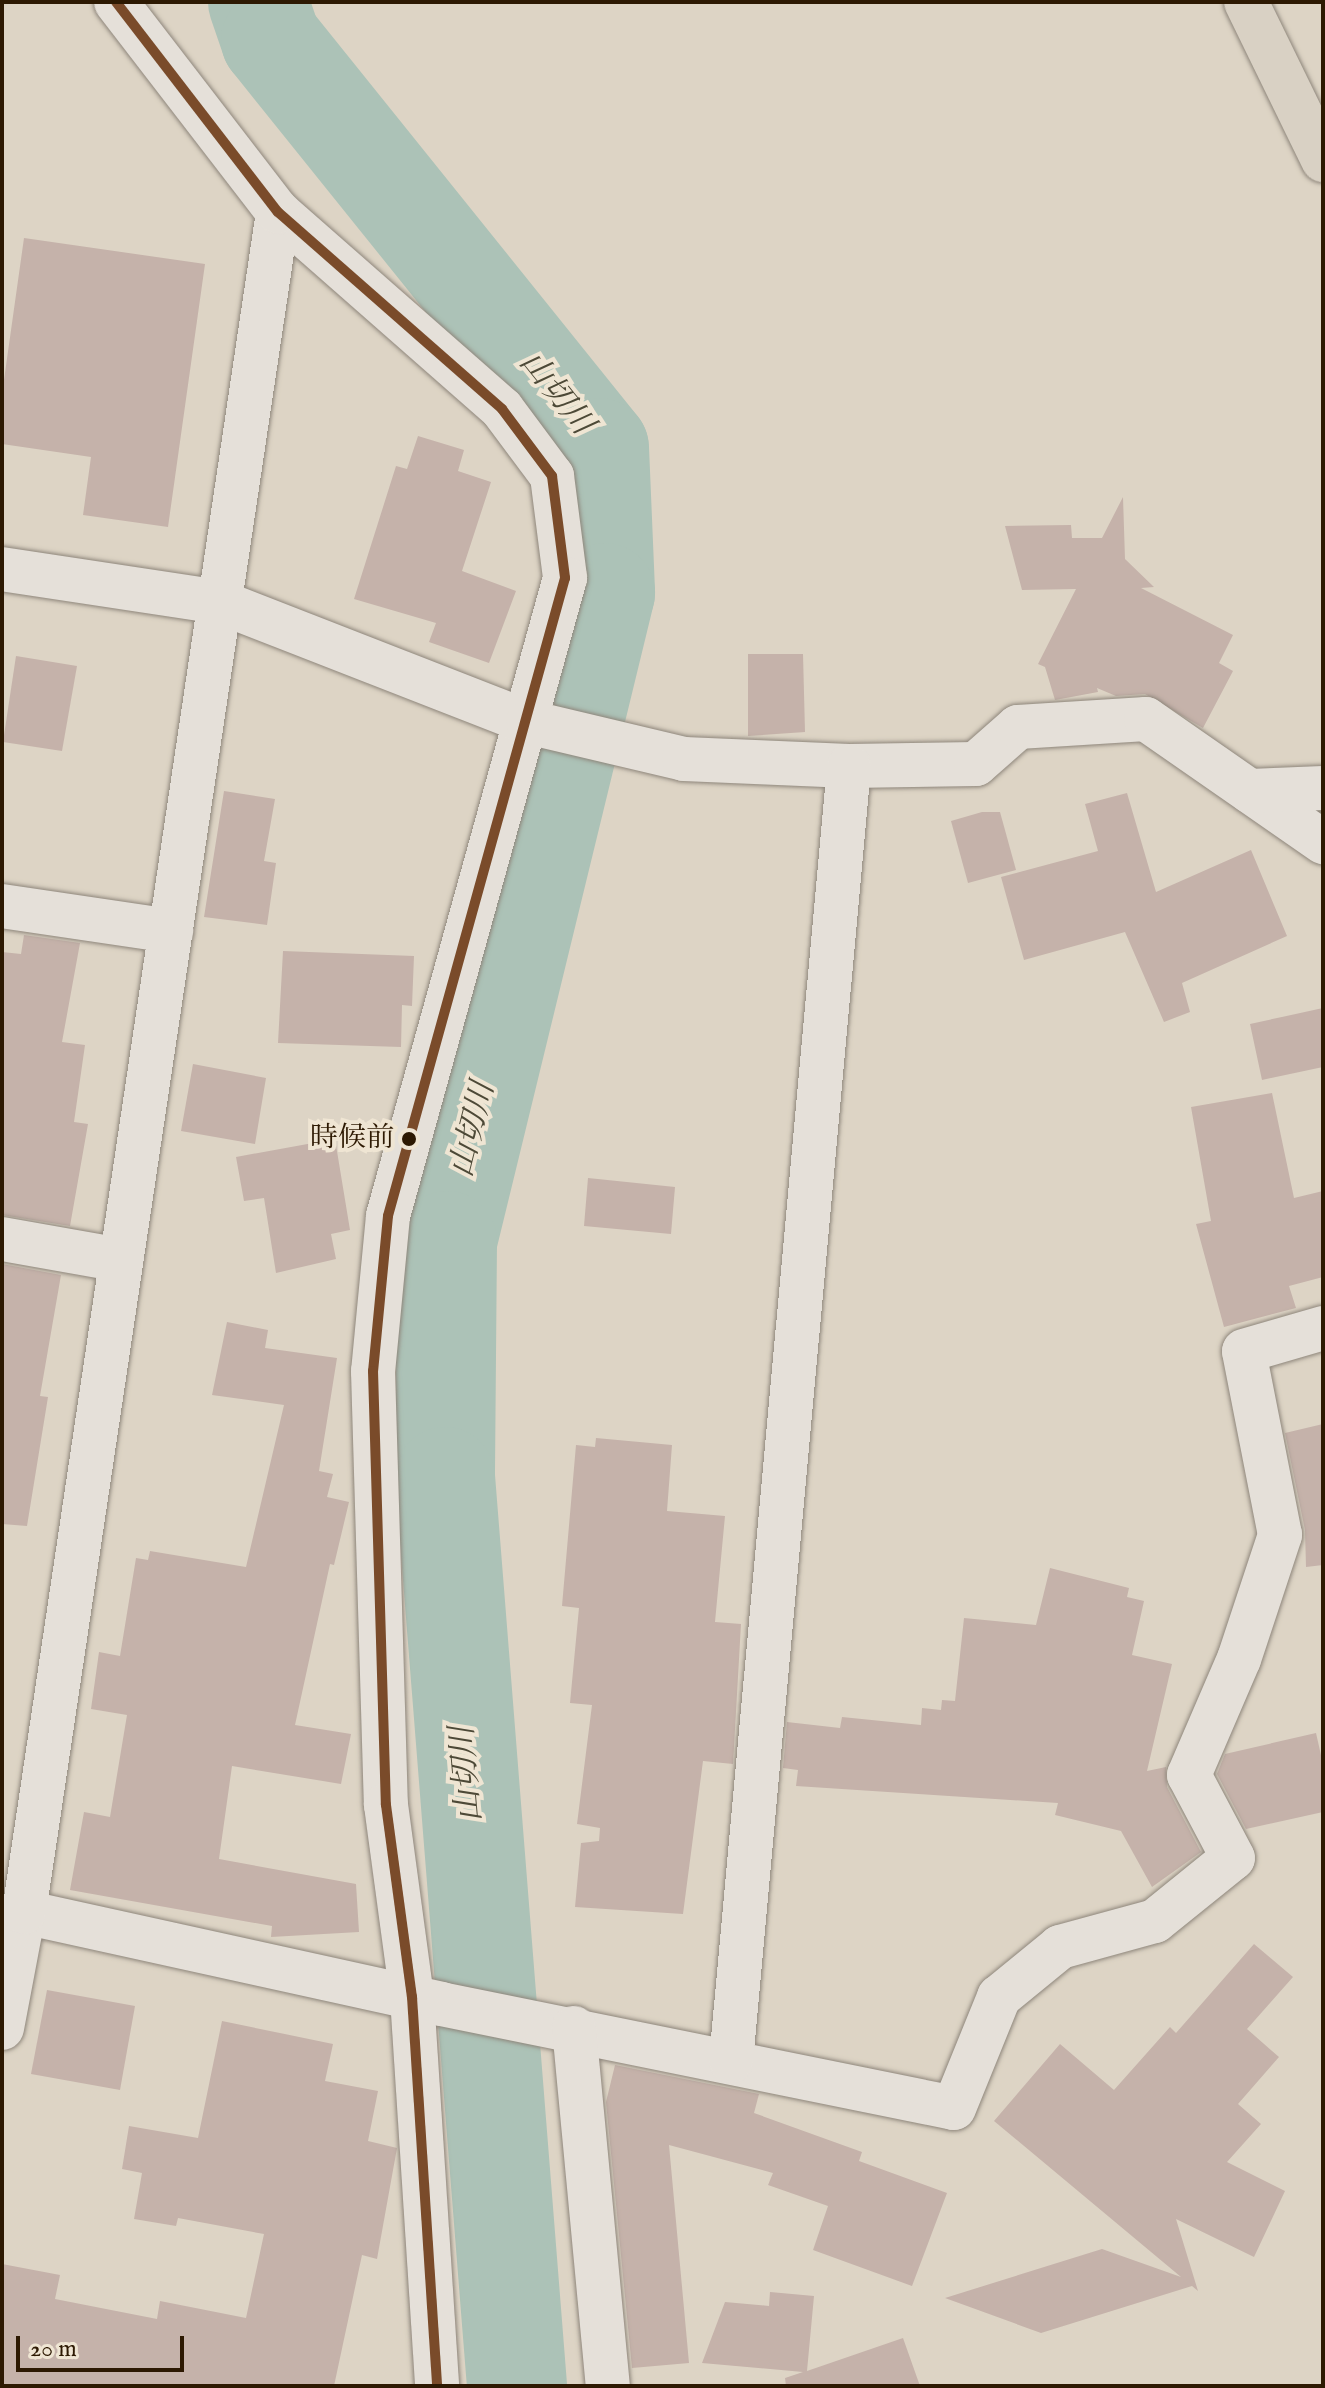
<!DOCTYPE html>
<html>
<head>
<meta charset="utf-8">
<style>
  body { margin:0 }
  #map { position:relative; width:1325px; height:2388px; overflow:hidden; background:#ddd4c5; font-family:"IM FELL English","Noto Serif JP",serif }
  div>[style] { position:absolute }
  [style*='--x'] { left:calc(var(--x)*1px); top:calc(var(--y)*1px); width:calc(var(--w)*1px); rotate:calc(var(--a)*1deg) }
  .river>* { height:100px; margin:-50px; padding:0 50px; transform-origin:50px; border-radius:50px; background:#acc2b7 }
  .building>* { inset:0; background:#c5b2aa }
  .roads { filter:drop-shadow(0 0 2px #8e867b) drop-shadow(0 0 2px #8e867b) }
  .street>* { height:44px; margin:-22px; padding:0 22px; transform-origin:22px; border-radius:22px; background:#e5e0d9 }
  .secondary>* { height:44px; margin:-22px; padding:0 22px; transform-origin:22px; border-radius:22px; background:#e5e0d9 }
  .highway>* { height:44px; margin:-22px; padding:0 22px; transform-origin:22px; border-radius:22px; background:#d9d1c4 }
  .bus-1>* { height:10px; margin:-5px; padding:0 5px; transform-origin:5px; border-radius:5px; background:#7a4b2a }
  .dots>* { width:22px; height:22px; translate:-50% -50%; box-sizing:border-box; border:4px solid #efe5d3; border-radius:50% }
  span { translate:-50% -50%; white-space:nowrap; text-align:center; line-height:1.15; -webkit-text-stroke:8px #efe5d3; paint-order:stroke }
  .bus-label { font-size:28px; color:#2d1902 }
  .right { translate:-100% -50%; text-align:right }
  .water-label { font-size:32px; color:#4d4937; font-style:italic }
  .frame { position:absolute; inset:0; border:4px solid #2d1902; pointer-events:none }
  .scale { position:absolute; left:16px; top:2336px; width:168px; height:36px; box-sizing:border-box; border:4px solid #2d1902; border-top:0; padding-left:10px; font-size:24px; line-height:28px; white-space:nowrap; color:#2d1902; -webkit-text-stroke:6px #efe5d3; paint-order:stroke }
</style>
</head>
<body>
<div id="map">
  <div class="river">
    <div style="--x:258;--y:2;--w:40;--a:71.1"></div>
    <div style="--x:271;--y:40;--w:523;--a:51.2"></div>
    <div style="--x:599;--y:448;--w:145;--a:87.6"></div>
    <div style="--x:605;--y:593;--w:667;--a:103.7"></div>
    <div style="--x:447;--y:1241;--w:236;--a:90.5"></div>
    <div style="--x:445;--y:1477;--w:912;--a:85.47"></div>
  </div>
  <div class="building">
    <div style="clip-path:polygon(24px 238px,205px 264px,168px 527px,83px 515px,91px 457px,2px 444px,2px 394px)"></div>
    <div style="clip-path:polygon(418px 436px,464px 450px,458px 471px,491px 482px,462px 571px,516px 591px,489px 663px,429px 642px,436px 623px,354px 599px,396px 466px,407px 469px)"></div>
    <div style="clip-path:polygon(1123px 497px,1125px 559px,1154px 587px,1141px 588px,1233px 635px,1219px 663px,1233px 671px,1203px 728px,1145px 694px,1116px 696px,1097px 688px,1098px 692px,1055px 700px,1045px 667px,1038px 664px,1076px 589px,1022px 590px,1005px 526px,1071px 525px,1072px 538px,1102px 538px)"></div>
    <div style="clip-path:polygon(748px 654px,803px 654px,805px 732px,748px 736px)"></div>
    <div style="clip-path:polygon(16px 656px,77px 666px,62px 751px,3px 742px)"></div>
    <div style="clip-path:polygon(224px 791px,275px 799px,264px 861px,276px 863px,267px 925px,204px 917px)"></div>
    <div style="clip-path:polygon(1127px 793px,1156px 892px,1251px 850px,1287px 936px,1182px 983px,1190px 1012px,1164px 1022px,1125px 932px,1024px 960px,1001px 877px,1098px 851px,1085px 804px)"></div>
    <div style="clip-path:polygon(982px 812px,1000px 812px,1016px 870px,968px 883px,951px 821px)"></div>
    <div style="clip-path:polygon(24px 935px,80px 943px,62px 1042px,85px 1045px,74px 1122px,88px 1124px,70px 1226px,2px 1215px,2px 952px,21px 954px)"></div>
    <div style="clip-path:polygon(283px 951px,414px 956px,412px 1006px,402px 1005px,401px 1047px,278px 1043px)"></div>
    <div style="clip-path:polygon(1323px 1008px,1323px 1067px,1262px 1080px,1250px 1024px)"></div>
    <div style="clip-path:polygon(193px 1064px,266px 1078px,255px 1144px,181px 1131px)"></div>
    <div style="clip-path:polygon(1272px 1093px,1294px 1198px,1323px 1191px,1323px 1277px,1289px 1286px,1296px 1308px,1224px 1327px,1196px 1224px,1211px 1221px,1191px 1107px)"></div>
    <div style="clip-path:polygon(335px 1139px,350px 1230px,331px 1234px,336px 1259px,276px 1273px,264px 1198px,244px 1201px,236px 1157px)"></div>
    <div style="clip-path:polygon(588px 1178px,675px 1187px,671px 1234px,584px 1226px)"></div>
    <div style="clip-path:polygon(2px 1264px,61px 1275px,40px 1396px,48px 1397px,27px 1526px,2px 1524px)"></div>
    <div style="clip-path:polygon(227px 1322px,268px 1330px,265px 1348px,337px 1358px,319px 1471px,333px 1474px,327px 1497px,349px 1502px,334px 1565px,330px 1564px,295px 1725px,351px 1734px,341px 1784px,232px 1766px,219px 1859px,356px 1884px,359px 1932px,271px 1937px,272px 1926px,70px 1890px,84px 1812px,110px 1817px,127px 1715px,91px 1709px,99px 1652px,120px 1656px,136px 1558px,148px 1560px,150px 1551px,246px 1567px,284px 1405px,212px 1395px)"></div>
    <div style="clip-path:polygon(1323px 1424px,1323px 1565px,1306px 1567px,1305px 1530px,1285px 1433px)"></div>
    <div style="clip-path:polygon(596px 1438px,672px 1445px,667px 1511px,725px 1516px,715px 1622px,741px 1624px,733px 1764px,703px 1761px,683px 1914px,575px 1907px,581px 1843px,599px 1841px,600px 1828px,577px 1824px,592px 1705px,570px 1703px,579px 1608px,562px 1606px,576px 1445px,595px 1447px)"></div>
    <div style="clip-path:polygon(1050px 1568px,1129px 1588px,1127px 1597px,1144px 1601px,1132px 1655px,1172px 1664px,1147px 1771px,1166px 1767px,1167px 1787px,1201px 1852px,1152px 1887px,1121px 1831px,1055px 1815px,1058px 1803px,796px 1786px,798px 1770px,783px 1768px,787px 1722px,840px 1728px,842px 1717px,921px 1725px,922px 1708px,941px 1710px,942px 1700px,955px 1701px,964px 1618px,1036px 1625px)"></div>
    <div style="clip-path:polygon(1316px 1733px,1323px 1764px,1323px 1812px,1246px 1829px,1217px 1774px,1225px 1754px)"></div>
    <div style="clip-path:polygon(1254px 1944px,1293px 1977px,1247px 2029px,1279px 2057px,1238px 2104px,1261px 2124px,1227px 2162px,1285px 2191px,1254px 2257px,1176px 2219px,1198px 2291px,1192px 2286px,1041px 2333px,945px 2298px,1102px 2249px,1181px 2277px,994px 2121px,1060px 2044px,1114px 2090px,1170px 2027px,1176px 2033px)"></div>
    <div style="clip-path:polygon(47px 1990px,135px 2006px,120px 2090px,31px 2074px)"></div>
    <div style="clip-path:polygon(222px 2021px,333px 2044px,325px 2081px,378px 2091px,368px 2141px,397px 2148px,377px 2259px,362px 2255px,334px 2386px,2px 2386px,2px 2264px,60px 2275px,55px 2299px,157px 2319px,160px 2301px,246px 2318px,264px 2234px,178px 2218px,176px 2226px,134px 2219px,142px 2173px,122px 2169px,129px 2126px,198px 2138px)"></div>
    <div style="clip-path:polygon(615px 2065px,759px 2094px,754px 2113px,862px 2152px,859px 2161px,947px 2193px,912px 2286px,813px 2250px,828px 2206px,768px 2185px,773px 2173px,669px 2145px,689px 2363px,632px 2368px,606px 2102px)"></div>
    <div style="clip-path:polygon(770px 2292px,814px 2296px,807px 2371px,903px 2338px,920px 2386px,786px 2386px,785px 2378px,803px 2372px,702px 2363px,725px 2302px,769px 2306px)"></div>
  </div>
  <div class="roads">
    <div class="street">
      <div style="--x:278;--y:212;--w:298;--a:41.3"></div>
      <div style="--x:502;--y:409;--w:84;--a:53.3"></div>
      <div style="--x:552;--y:476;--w:103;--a:82.7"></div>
      <div style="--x:565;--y:578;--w:662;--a:105.51"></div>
      <div style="--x:388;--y:1216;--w:156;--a:95.5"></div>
      <div style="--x:373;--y:1371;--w:434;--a:88.3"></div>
      <div style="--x:386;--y:1805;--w:194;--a:82.3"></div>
      <div style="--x:412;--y:1997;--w:390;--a:86.3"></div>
      <div style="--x:2;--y:569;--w:220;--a:8.6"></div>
      <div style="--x:220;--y:602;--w:331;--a:21.3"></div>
      <div style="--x:528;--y:722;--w:160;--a:13.3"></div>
      <div style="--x:684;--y:759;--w:165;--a:2.4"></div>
      <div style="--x:849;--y:766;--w:127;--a:-0.9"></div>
      <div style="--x:976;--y:764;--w:56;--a:-41.4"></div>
      <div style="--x:1018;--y:727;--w:128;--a:-3.6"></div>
      <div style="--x:1146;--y:719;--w:216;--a:34.8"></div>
      <div style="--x:1250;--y:791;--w:73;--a:-2.4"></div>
      <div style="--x:2;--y:906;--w:171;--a:8.4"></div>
      <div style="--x:2;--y:1239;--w:121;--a:10"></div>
      <div style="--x:24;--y:1912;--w:427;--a:12.4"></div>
      <div style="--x:441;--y:2004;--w:523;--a:11.46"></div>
      <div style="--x:954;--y:2108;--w:120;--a:-67.9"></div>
      <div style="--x:999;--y:1997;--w:79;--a:-39.3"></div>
      <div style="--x:1060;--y:1947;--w:98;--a:-15.3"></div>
      <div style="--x:1155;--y:1921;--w:100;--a:-38.9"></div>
      <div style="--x:1233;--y:1858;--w:94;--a:-117.9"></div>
      <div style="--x:1189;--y:1775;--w:126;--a:-66.7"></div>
      <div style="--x:1239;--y:1659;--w:131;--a:-71.7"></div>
      <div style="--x:1280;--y:1535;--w:187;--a:-101.1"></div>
      <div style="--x:1244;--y:1351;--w:82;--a:-16.2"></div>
      <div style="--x:2;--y:2028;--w:118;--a:-79.3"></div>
      <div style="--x:24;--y:1912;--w:1719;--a:-81.5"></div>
      <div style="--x:574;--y:2028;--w:360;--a:84.6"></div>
      <div style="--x:731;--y:2061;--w:1300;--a:-84.79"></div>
    </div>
    <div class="secondary">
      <div style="--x:116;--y:2;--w:265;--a:52.4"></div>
    </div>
    <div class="highway">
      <div style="--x:1246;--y:2;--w:176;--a:64"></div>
    </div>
  </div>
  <div class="bus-1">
    <div style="--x:116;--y:2;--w:265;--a:52.4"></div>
    <div style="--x:278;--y:212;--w:298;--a:41.3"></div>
    <div style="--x:502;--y:409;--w:84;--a:53.3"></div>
    <div style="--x:552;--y:476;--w:103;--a:82.7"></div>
    <div style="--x:565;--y:578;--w:662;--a:105.51"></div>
    <div style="--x:388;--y:1216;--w:156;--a:95.5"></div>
    <div style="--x:373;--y:1371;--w:434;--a:88.3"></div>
    <div style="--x:386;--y:1805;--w:194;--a:82.3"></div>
    <div style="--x:412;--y:1997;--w:390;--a:86.3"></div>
  </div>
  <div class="dots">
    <div style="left:409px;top:1139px;background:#2d1902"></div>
  </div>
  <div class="bus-label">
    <span class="right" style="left:394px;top:1139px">時候前</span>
  </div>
  <div class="water-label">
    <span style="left:555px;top:394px;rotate:51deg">山切川</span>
    <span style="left:474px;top:1130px;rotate:-76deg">山切川</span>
    <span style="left:468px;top:1774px;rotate:-95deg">山切川</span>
  </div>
  <div class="frame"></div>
  <div class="scale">20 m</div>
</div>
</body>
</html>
